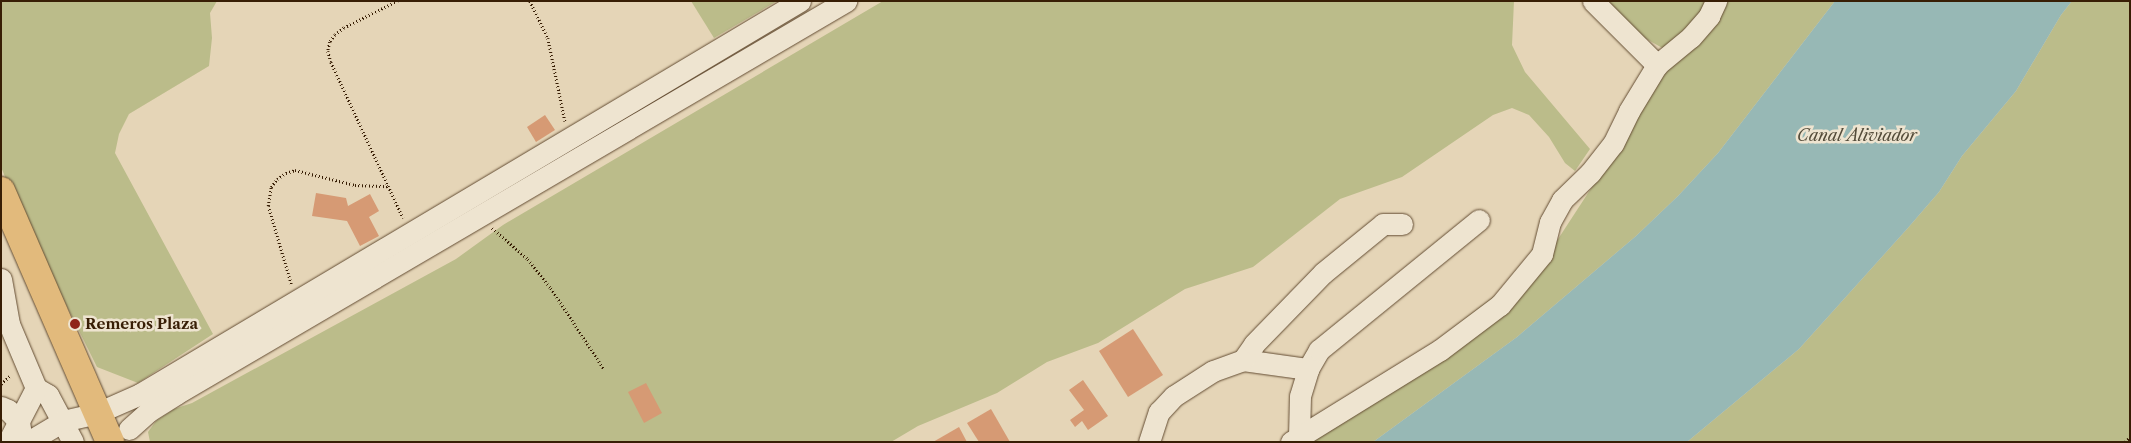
<!DOCTYPE html>
<html>
<head>
<meta charset="utf-8">
<style>
  body { margin:0 }
  #map { position:relative; width:2131px; height:443px; overflow:hidden; background:#e5d5b7; font-family:"Libre Caslon Text",serif }
  div>[style] { position:absolute }
  [style*='--x'] { left:calc(var(--x)*1px); top:calc(var(--y)*1px); width:calc(var(--w)*1px); rotate:calc(var(--a)*1deg) }
  .green>* { inset:0; background:#bbbc8a }
  .water>* { inset:0; background:#97b8b5 }
  .building>* { inset:0; background:#d69a74 }
  .path>* { height:2.5px; margin-top:-1.25px; transform-origin:0; background:repeating-linear-gradient(90deg,#381e05 0 1px,transparent 0 3.5px) }
  .roads { filter:drop-shadow(0 0 1px #634c32) drop-shadow(0 0 1px #634c32) }
  .minor>* { height:21px; margin:-10.5px; padding:0 10.5px; transform-origin:10.5px; border-radius:10.5px; background:#eee4d0 }
  .major>* { height:28px; margin:-14px; padding:0 14px; transform-origin:14px; border-radius:14px; background:#e2ba7c }
  .dots>* { width:14px; height:14px; translate:-50% -50%; box-sizing:border-box; border:2px solid #eee4d0; border-radius:50% }
  span { translate:-50% -50%; white-space:nowrap; text-align:center; line-height:1.15; -webkit-text-stroke:5px #eee4d0; paint-order:stroke }
  .poi-label { font-size:15px; color:#381e05; font-weight:700 }
  .left { translate:0 -50%; text-align:left }
  .water-label { font-size:16px; color:#544c3a; font-style:italic }
  .frame { position:absolute; inset:0; border:2px solid #381e05; pointer-events:none }
</style>
</head>
<body>
<div id="map">
  <div class="green">
    <div style="clip-path:polygon(1px 1px,217px 1px,210px 13px,212px 38px,209px 66px,129px 114px,119px 134px,115px 153px,213px 334px,138px 383px,97px 367px,17px 206px,1px 167px)"></div>
    <div style="clip-path:polygon(691px 1px,777px 1px,714px 38px)"></div>
    <div style="clip-path:polygon(883px 1px,1514px 1px,1512px 45px,1525px 72px,1590px 149px,1575px 171px,1565px 163px,1549px 137px,1529px 115px,1512px 108px,1493px 115px,1402px 177px,1340px 199px,1253px 267px,1185px 289px,1098px 343px,1047px 362px,997px 393px,918px 426px,891px 442px,150px 442px,148px 432px,156px 421px,174px 409px,192px 403px,456px 259px,503px 225px)"></div>
    <div style="clip-path:polygon(1600px 1px,1835px 1px,1718px 153px,1678px 196px,1636px 236px,1517px 337px,1373px 442px,1303px 442px,1547px 256px,1637px 118px,1666px 50px,1641px 36px)"></div>
    <div style="clip-path:polygon(2072px 1px,2130px 1px,2130px 442px,1687px 442px,1799px 349px,1907px 229px,1939px 192px,1962px 156px,2016px 91px,2061px 15px)"></div>
  </div>
  <div class="water">
    <div style="clip-path:polygon(1835px 1px,2072px 1px,2061px 15px,2016px 91px,1962px 156px,1939px 192px,1907px 229px,1799px 349px,1687px 442px,1373px 442px,1517px 337px,1636px 236px,1678px 196px,1718px 153px)"></div>
  </div>
  <div class="building">
    <div style="clip-path:polygon(545px 115px,555px 130px,536px 142px,527px 127px)"></div>
    <div style="clip-path:polygon(316px 193px,346px 198px,348px 206px,370px 194px,379px 211px,369px 217px,379px 236px,360px 246px,347px 221px,312px 216px)"></div>
    <div style="clip-path:polygon(1133px 329px,1163px 375px,1128px 397px,1099px 351px)"></div>
    <div style="clip-path:polygon(1083px 380px,1108px 416px,1088px 430px,1082px 421px,1075px 427px,1070px 420px,1084px 410px,1069px 390px)"></div>
    <div style="clip-path:polygon(646px 383px,662px 413px,644px 423px,628px 392px)"></div>
    <div style="clip-path:polygon(991px 409px,1010px 442px,979px 442px,967px 423px)"></div>
    <div style="clip-path:polygon(959px 427px,967px 442px,933px 442px)"></div>
  </div>
  <div class="path">
    <div style="--x:398;--y:1;--w:60;--a:153.4"></div>
    <div style="--x:344;--y:28;--w:11;--a:142"></div>
    <div style="--x:335;--y:35;--w:9;--a:126"></div>
    <div style="--x:330;--y:42;--w:9;--a:103"></div>
    <div style="--x:328;--y:51;--w:11;--a:75"></div>
    <div style="--x:331;--y:62;--w:172;--a:65.2"></div>
    <div style="--x:530;--y:1;--w:41;--a:64.1"></div>
    <div style="--x:548;--y:38;--w:85;--a:78.4"></div>
    <div style="--x:492;--y:228;--w:48;--a:40.7"></div>
    <div style="--x:528;--y:259;--w:37;--a:52"></div>
    <div style="--x:551;--y:288;--w:97;--a:56.8"></div>
    <div style="--x:291;--y:284;--w:81;--a:-106.4"></div>
    <div style="--x:268;--y:206;--w:19;--a:-81"></div>
    <div style="--x:271;--y:187;--w:10;--a:-53"></div>
    <div style="--x:277;--y:179;--w:11;--a:-34"></div>
    <div style="--x:286;--y:173;--w:9;--a:-18"></div>
    <div style="--x:295;--y:170;--w:62;--a:14"></div>
    <div style="--x:355;--y:185;--w:33;--a:2"></div>
    <div style="--x:1;--y:384;--w:13;--a:-42"></div>
    <div style="--x:2125;--y:442;--w:7;--a:-45"></div>
  </div>
  <div class="roads">
    <div class="minor">
      <div style="--x:1593;--y:1;--w:91;--a:45"></div>
      <div style="--x:1;--y:279;--w:46;--a:79.9"></div>
      <div style="--x:9;--y:324;--w:69;--a:67.1"></div>
      <div style="--x:36;--y:388;--w:14;--a:30"></div>
      <div style="--x:48;--y:395;--w:53;--a:62"></div>
      <div style="--x:1243;--y:360;--w:66;--a:7.9"></div>
      <div style="--x:1;--y:407;--w:8;--a:23"></div>
      <div style="--x:8;--y:410;--w:16;--a:47"></div>
      <div style="--x:19;--y:422;--w:12;--a:81"></div>
      <div style="--x:129;--y:429;--w:27;--a:-42"></div>
      <div style="--x:149;--y:411;--w:32;--a:-32"></div>
      <div style="--x:176;--y:394;--w:777;--a:-30.39"></div>
      <div style="--x:1299;--y:437;--w:41;--a:-88.6"></div>
      <div style="--x:1300;--y:396;--w:28;--a:-73"></div>
      <div style="--x:1308;--y:369;--w:22;--a:-60"></div>
      <div style="--x:1319;--y:350;--w:206;--a:-39.1"></div>
      <div style="--x:8;--y:442;--w:61;--a:-62.6"></div>
      <div style="--x:28;--y:442;--w:41;--a:-31"></div>
      <div style="--x:63;--y:421;--w:35;--a:-13"></div>
      <div style="--x:97;--y:413;--w:47;--a:-23.8"></div>
      <div style="--x:140;--y:394;--w:768;--a:-30.77"></div>
      <div style="--x:1149;--y:442;--w:32;--a:-72"></div>
      <div style="--x:1159;--y:412;--w:22;--a:-47"></div>
      <div style="--x:1174;--y:396;--w:46;--a:-32.7"></div>
      <div style="--x:1213;--y:371;--w:32;--a:-20"></div>
      <div style="--x:1243;--y:360;--w:19;--a:-55"></div>
      <div style="--x:1254;--y:344;--w:99;--a:-45.8"></div>
      <div style="--x:1323;--y:273;--w:77;--a:-39.2"></div>
      <div style="--x:1383;--y:224;--w:19;--a:0"></div>
      <div style="--x:1291;--y:442;--w:175;--a:-31.7"></div>
      <div style="--x:1440;--y:350;--w:75;--a:-36.9"></div>
      <div style="--x:1500;--y:305;--w:66;--a:-50.5"></div>
      <div style="--x:1542;--y:254;--w:33;--a:-76"></div>
      <div style="--x:1550;--y:222;--w:25;--a:-61"></div>
      <div style="--x:1562;--y:200;--w:39;--a:-44"></div>
      <div style="--x:1590;--y:173;--w:37;--a:-52"></div>
      <div style="--x:1613;--y:144;--w:37;--a:-64"></div>
      <div style="--x:1629;--y:111;--w:54;--a:-58.7"></div>
      <div style="--x:1657;--y:65;--w:44;--a:-39.5"></div>
      <div style="--x:1691;--y:37;--w:28;--a:-49"></div>
      <div style="--x:1709;--y:16;--w:17;--a:-65"></div>
    </div>
    <div class="major">
      <div style="--x:1;--y:191;--w:274;--a:66.5"></div>
    </div>
  </div>
  <div class="dots">
    <div style="left:75px;top:324px;background:#8f2418"></div>
  </div>
  <div class="poi-label">
    <span class="left" style="left:85px;top:324px">Remeros Plaza</span>
  </div>
  <div class="water-label">
    <span style="left:1857px;top:135px">Canal Aliviador</span>
  </div>
  <div class="frame"></div>
</div>
</body>
</html>
